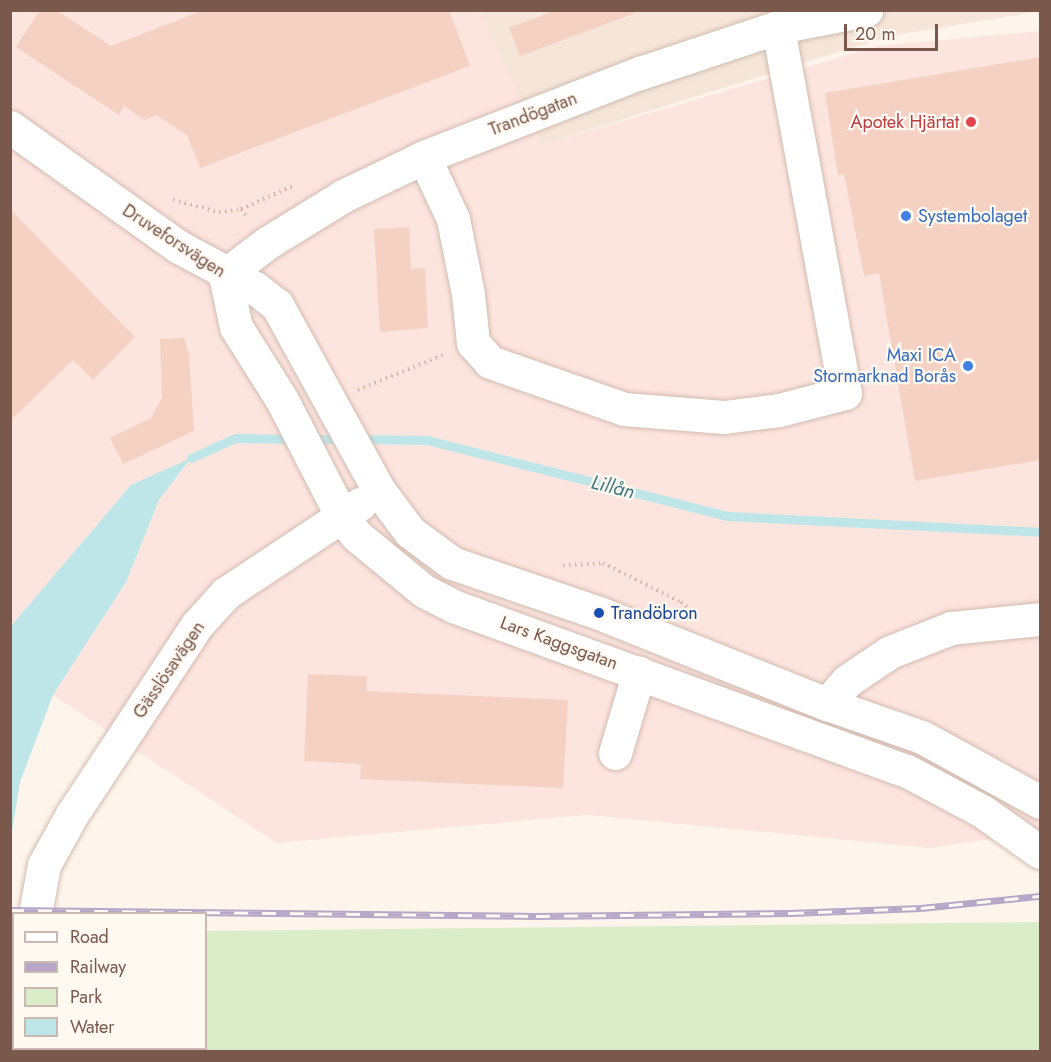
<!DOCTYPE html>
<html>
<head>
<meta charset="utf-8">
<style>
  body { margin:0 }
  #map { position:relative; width:1051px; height:1062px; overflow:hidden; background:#fdf5eb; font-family:Jost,sans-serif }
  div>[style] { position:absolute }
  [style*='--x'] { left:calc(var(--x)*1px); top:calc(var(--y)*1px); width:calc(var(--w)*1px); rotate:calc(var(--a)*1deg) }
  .residential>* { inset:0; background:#f5e6d9 }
  .commercial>* { inset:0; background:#fde5df }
  .green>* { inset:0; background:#daecc8 }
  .water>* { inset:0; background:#bee6e8 }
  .stream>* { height:9px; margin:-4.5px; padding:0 4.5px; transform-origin:4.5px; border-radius:4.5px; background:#bee6e8 }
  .building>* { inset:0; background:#f4d1c2 }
  .path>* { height:4px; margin-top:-2px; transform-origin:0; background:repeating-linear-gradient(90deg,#dab4a4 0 1.5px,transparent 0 6px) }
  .roads { filter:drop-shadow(0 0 2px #d1bbaf) drop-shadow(0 0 2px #d1bbaf) }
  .minor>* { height:33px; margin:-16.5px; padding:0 16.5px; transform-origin:16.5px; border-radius:16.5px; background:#fff }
  .rail>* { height:7px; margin-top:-3.5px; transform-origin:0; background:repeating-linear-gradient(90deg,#fff9f2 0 14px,#b6a7c9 0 28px); box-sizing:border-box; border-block:2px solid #b6a7c9 }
  .dots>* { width:16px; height:16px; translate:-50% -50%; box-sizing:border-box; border:3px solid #fff9f2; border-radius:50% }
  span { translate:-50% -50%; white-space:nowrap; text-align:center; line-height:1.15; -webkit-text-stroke:4.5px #fff9f2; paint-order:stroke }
  .street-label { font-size:18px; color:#7a584c }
  .health-label { font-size:18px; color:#be3a42 }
  .right { translate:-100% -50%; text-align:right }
  .shop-label { font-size:18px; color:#366cbe }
  .left { translate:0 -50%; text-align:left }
  .transit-label { font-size:18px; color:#164399 }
  .water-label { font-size:20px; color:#3f7b7f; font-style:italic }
  .frame { position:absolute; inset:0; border:12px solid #7a584c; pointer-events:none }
  .legend { position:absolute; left:12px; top:912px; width:195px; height:138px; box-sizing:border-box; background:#fff9f2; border:2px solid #cab9b0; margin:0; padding:8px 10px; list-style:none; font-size:18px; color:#7a584c }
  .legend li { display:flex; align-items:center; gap:12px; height:30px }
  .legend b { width:30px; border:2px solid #cab9b0 }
  .scale { position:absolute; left:844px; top:24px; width:94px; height:27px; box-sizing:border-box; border:3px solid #7a584c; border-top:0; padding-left:8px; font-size:18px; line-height:21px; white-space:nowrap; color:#7a584c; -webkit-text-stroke:4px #fff9f2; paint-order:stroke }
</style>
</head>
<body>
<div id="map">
  <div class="residential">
    <div style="clip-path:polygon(480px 11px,1040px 10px,1040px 11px,890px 36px,541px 145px)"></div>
  </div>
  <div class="commercial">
    <div style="clip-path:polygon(11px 11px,480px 11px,541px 145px,878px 46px,1040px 31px,1040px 832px,930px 848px,587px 815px,276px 843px,53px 695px,126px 582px,159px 500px,190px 460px,131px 485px,11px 626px)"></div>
  </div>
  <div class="green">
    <div style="clip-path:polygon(1040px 922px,1040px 1051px,80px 1051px,206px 1048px,206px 931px)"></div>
  </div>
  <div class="water">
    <div style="clip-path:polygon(191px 458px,159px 500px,126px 582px,53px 695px,20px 782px,11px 837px,11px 626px,131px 485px)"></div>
  </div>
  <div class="stream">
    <div style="--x:309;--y:439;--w:34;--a:0"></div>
    <div style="--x:360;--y:439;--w:67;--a:0.9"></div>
    <div style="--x:427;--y:440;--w:310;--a:14.2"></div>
    <div style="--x:728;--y:516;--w:312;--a:2.9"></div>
    <div style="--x:191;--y:458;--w:48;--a:-24.4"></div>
    <div style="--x:235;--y:438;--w:60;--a:1"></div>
  </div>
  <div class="building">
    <div style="clip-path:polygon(40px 10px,56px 10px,111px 46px,204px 10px,449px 10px,470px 66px,200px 168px,187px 135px,156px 115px,144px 120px,124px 106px,119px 115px,16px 47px)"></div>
    <div style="clip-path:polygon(556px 10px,634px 10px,635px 13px,520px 56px,509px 28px)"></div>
    <div style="clip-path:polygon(1041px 57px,1041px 460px,915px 481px,879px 273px,864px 276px,844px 174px,838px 175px,825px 93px)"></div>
    <div style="clip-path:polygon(10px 209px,135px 337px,93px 380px,73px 360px,10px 421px)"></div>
    <div style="clip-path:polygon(409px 227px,411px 269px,425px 268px,428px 328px,380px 332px,374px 229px)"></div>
    <div style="clip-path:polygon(184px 338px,189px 354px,194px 431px,123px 464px,110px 438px,151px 418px,162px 398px,160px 339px)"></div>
    <div style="clip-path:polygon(308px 674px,367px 676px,366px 691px,568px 700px,563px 788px,360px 779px,361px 764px,304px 761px)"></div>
  </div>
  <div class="path">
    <div style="--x:173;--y:200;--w:48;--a:14.6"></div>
    <div style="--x:219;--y:212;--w:22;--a:-8"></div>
    <div style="--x:241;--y:209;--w:57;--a:-23.9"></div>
    <div style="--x:241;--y:209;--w:10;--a:53"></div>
    <div style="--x:358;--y:390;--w:92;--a:-22.4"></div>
    <div style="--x:563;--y:565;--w:40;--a:-2.9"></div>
    <div style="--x:603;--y:563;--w:87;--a:26.6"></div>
    <div style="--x:681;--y:602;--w:22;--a:39"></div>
  </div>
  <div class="roads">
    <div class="minor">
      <div style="--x:10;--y:127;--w:207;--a:35.4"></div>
      <div style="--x:179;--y:247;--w:86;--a:28.3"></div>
      <div style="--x:255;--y:288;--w:28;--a:38"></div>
      <div style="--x:277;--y:305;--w:213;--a:61.2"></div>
      <div style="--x:380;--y:492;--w:50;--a:53.1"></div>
      <div style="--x:410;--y:532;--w:52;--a:36.4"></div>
      <div style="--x:452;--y:563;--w:155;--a:18.8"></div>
      <div style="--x:599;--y:613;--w:245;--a:21.8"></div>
      <div style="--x:827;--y:704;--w:101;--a:19.2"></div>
      <div style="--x:922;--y:737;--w:135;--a:28.8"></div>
      <div style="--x:424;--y:157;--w:68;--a:64.9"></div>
      <div style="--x:453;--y:219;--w:76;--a:78.7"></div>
      <div style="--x:468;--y:294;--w:49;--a:84.2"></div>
      <div style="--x:473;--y:343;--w:25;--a:48"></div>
      <div style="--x:490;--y:362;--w:142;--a:19.3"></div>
      <div style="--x:624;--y:409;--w:100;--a:4.6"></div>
      <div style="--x:724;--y:417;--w:55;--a:-7.3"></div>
      <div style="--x:779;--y:410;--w:68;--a:-14.4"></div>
      <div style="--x:845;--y:393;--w:372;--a:-100.4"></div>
      <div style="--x:225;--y:275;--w:53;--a:78.1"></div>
      <div style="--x:236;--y:327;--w:86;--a:57.8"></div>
      <div style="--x:282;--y:400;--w:129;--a:62.8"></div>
      <div style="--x:341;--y:515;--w:25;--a:53"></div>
      <div style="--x:356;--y:535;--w:88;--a:39.5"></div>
      <div style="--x:424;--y:591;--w:33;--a:27"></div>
      <div style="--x:453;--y:606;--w:483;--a:20"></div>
      <div style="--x:907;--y:771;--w:85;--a:28.1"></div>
      <div style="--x:982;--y:811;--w:71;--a:35.3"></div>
      <div style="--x:225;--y:275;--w:53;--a:-37.3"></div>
      <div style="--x:267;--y:243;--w:89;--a:-31.7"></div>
      <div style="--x:343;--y:196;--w:90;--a:-25.7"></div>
      <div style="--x:424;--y:157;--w:232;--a:-21.3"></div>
      <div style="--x:640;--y:73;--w:145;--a:-18.4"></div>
      <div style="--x:778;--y:27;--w:90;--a:-10.9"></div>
      <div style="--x:827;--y:704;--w:30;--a:-49"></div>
      <div style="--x:847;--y:681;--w:52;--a:-34"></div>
      <div style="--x:890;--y:652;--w:66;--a:-21.5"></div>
      <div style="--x:951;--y:628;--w:89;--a:-5.8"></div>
      <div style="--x:615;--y:753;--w:84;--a:-73.5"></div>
      <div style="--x:35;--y:914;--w:50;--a:-79.6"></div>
      <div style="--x:44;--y:865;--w:56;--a:-61.1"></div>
      <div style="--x:71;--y:816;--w:229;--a:-56.6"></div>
      <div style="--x:197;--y:625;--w:43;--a:-47.8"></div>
      <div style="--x:226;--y:593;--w:161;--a:-33.6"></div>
      <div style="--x:32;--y:1052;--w:4;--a:-90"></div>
    </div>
  </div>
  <div class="rail">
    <div style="--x:10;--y:910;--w:526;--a:0.65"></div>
    <div style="--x:536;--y:916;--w:254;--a:-0.7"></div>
    <div style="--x:790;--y:913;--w:131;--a:-2.2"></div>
    <div style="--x:921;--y:908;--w:120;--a:-5.8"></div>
  </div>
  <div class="dots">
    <div style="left:971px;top:122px;background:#e0444e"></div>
    <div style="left:906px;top:216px;background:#3f7fe0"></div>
    <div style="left:968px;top:366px;background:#3f7fe0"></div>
    <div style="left:599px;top:613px;background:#1a4fb4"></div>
  </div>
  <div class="street-label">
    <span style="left:533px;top:114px;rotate:-21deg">Trandögatan</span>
    <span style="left:174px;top:241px;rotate:33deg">Druveforsvägen</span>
    <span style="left:559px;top:643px;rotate:20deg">Lars Kaggsgatan</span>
    <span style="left:169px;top:670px;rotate:-56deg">Gässlösavägen</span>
  </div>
  <div class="health-label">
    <span class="right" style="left:959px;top:122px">Apotek Hjärtat</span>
  </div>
  <div class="shop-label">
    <span class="left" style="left:918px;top:216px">Systembolaget</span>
    <span class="right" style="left:956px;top:366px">Maxi ICA<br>Stormarknad Borås</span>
  </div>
  <div class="transit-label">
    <span class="left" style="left:611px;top:613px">Trandöbron</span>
  </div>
  <div class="water-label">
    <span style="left:613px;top:487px;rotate:14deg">Lillån</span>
  </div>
  <div class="frame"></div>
  <ul class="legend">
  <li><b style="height:8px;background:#fff"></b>Road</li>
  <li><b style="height:8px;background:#b6a7c9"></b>Railway</li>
  <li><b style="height:16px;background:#daecc8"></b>Park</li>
  <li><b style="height:16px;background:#bee6e8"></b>Water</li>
  </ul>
  <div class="scale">20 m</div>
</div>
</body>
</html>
